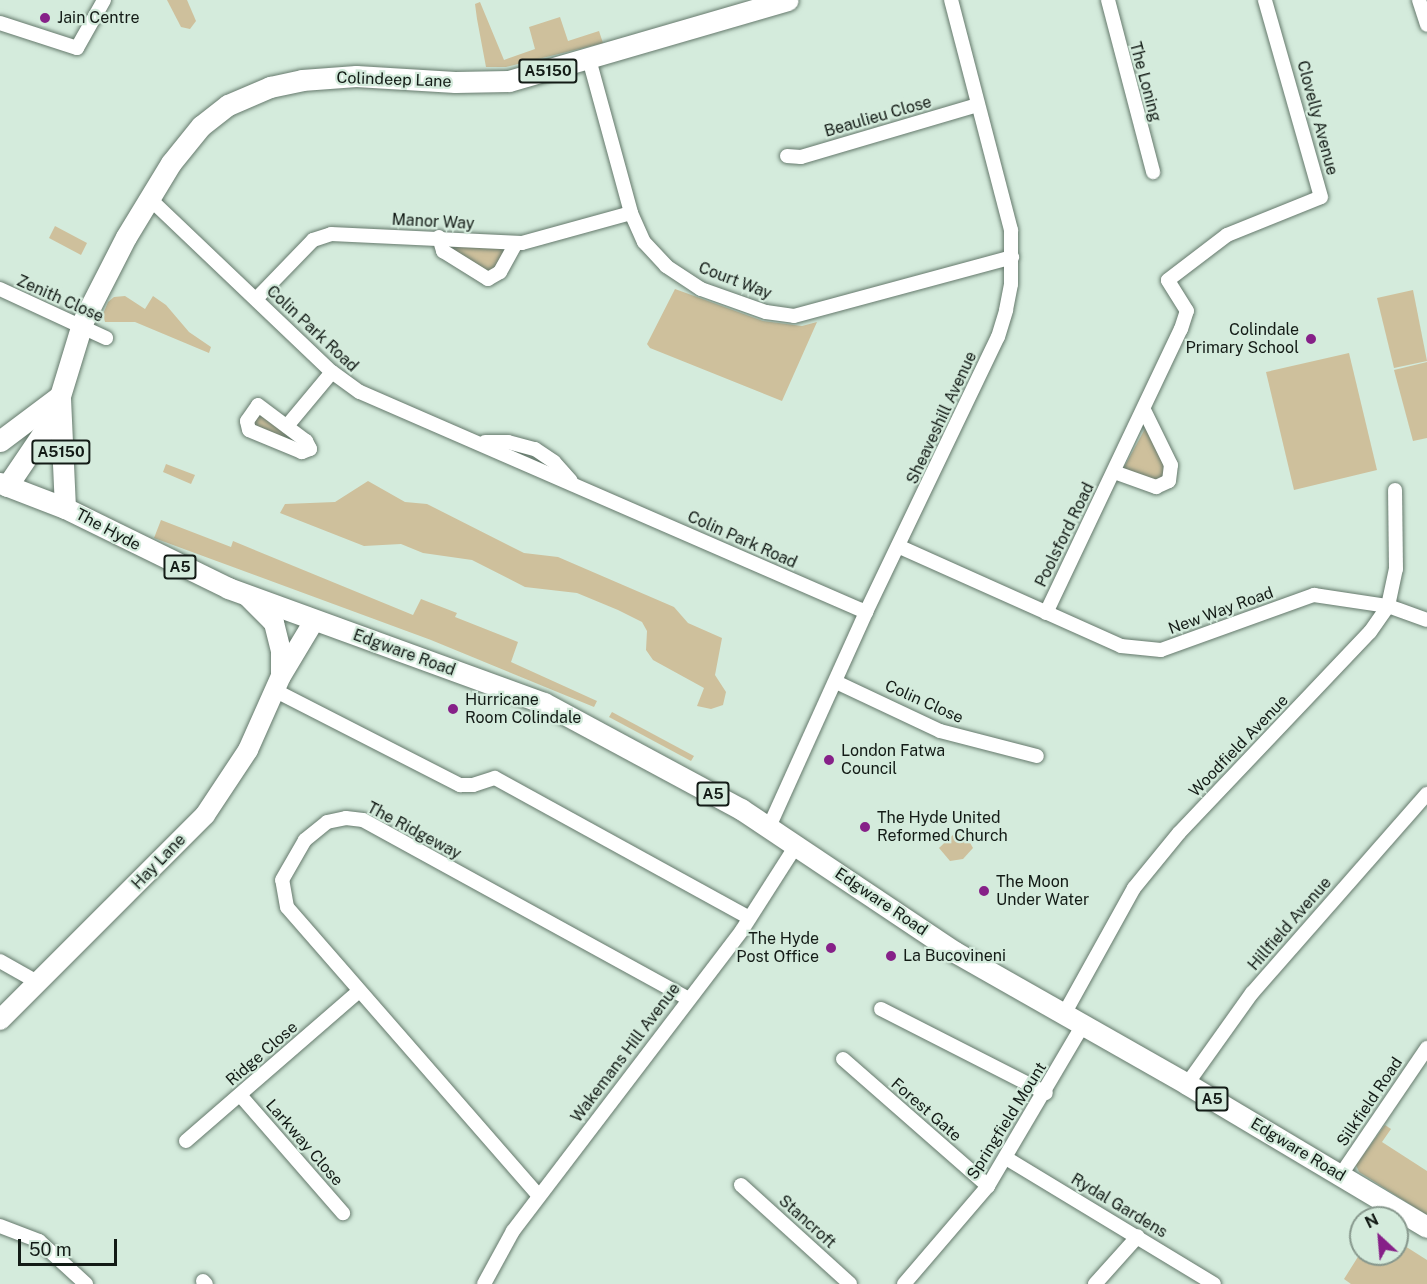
<!DOCTYPE html>
<html>
<head>
<meta charset="utf-8">
<style>
  body { margin:0 }
  #map { position:relative; width:1427px; height:1284px; overflow:hidden; background:#d4ebdc; font-family:"Public Sans",sans-serif }
  div>[style] { position:absolute }
  [style*='--x'] { left:calc(var(--x)*1px); top:calc(var(--y)*1px); width:calc(var(--w)*1px); rotate:calc(var(--a)*1deg) }
  .green>* { inset:0; background:#cec09c }
  .roads { filter:drop-shadow(0 0 2px #65796c) drop-shadow(0 0 2px #65796c) }
  .street>* { height:14px; margin:-7px; padding:0 7px; transform-origin:7px; border-radius:7px; background:#fff }
  .secondary>* { height:20px; margin:-10px; padding:0 10px; transform-origin:10px; border-radius:10px; background:#fff }
  .primary>* { height:21px; margin:-10.5px; padding:0 10.5px; transform-origin:10.5px; border-radius:10.5px; background:#fff }
  .dots>* { width:16px; height:16px; translate:-50% -50%; box-sizing:border-box; border:3px solid #d4ebdc; border-radius:50% }
  span { translate:-50% -50%; white-space:nowrap; text-align:center; line-height:1.15; -webkit-text-stroke:4.5px #d4ebdc; paint-order:stroke }
  .shield-label span { padding:2px 4px; background:#d4ebdc; border:2px solid; border-radius:4px; -webkit-text-stroke-width:0 }
  .shield-label { font-size:15px; color:#131b16; font-weight:700 }
  .poi-label { font-size:16px; color:#131b16 }
  .left { translate:0 -50%; text-align:left }
  .right { translate:-100% -50%; text-align:right }
  .street-label { font-size:16px; color:#131b16 }
  .north { position:absolute; left:1349px; top:1206px; width:60px; height:60px; box-sizing:border-box; background:#d4ebdc; border:2px solid #87988d; border-radius:50%; rotate:334deg; font-size:16px; font-weight:700; line-height:24px; text-align:center; color:#131b16 }
  .north::after { content:''; display:block; margin:auto; width:21px; height:27px; background:#862088; clip-path:polygon(50% 0,100% 100%,50% 72%,0 100%) }
  .scale { position:absolute; left:18px; top:1239px; width:99px; height:27px; box-sizing:border-box; border:3px solid #131b16; border-top:0; padding-left:8px; font-size:18px; line-height:21px; white-space:nowrap; color:#131b16; -webkit-text-stroke:4px #d4ebdc; paint-order:stroke }
</style>
</head>
<body>
<div id="map">
  <div class="green">
    <div style="clip-path:polygon(167px 0,187px 0,196px 21px,190px 29px,181px 27px)"></div>
    <div style="clip-path:polygon(480px 2px,504px 60px,535px 49px,529px 27px,560px 17px,568px 41px,599px 31px,603px 43px,506px 67px,486px 67px,477px 19px,475px 4px)"></div>
    <div style="clip-path:polygon(55px 226px,87px 243px,81px 255px,49px 238px)"></div>
    <div style="clip-path:polygon(451px 243px,508px 247px,496px 270px,487px 274px,451px 252px)"></div>
    <div style="clip-path:polygon(675px 289px,763px 321px,802px 326px,817px 322px,782px 401px,650px 348px,647px 344px)"></div>
    <div style="clip-path:polygon(1413px 290px,1427px 361px,1394px 368px,1377px 298px)"></div>
    <div style="clip-path:polygon(125px 296px,145px 309px,153px 296px,166px 305px,189px 332px,211px 347px,209px 353px,135px 322px,105px 322px,103px 314px,108px 302px,114px 297px)"></div>
    <div style="clip-path:polygon(1349px 353px,1377px 470px,1294px 490px,1266px 372px)"></div>
    <div style="clip-path:polygon(1427px 362px,1427px 438px,1413px 441px,1394px 370px)"></div>
    <div style="clip-path:polygon(259px 415px,264px 415px,302px 447px,255px 429px,253px 423px)"></div>
    <div style="clip-path:polygon(1146px 427px,1163px 464px,1165px 478px,1151px 482px,1122px 471px)"></div>
    <div style="clip-path:polygon(166px 464px,195px 475px,191px 484px,163px 472px)"></div>
    <div style="clip-path:polygon(368px 481px,405px 502px,427px 504px,524px 553px,558px 557px,674px 607px,688px 623px,722px 638px,715px 675px,726px 692px,723px 705px,711px 709px,697px 706px,704px 688px,653px 660px,646px 650px,647px 631px,642px 622px,618px 610px,577px 593px,525px 587px,472px 560px,423px 553px,401px 544px,364px 546px,280px 513px,285px 504px,335px 502px)"></div>
    <div style="clip-path:polygon(161px 520px,231px 547px,233px 541px,413px 615px,421px 599px,457px 613px,455px 617px,518px 642px,511px 662px,597px 701px,594px 707px,431px 640px,154px 538px)"></div>
    <div style="clip-path:polygon(612px 712px,694px 756px,691px 761px,609px 717px)"></div>
    <div style="clip-path:polygon(955px 833px,968px 839px,973px 848px,963px 859px,950px 861px,939px 848px)"></div>
    <div style="clip-path:polygon(1385px 1125px,1391px 1129px,1382px 1142px,1427px 1171px,1427px 1215px,1359px 1172px,1356px 1165px)"></div>
    <div style="clip-path:polygon(1397px 1241px,1427px 1260px,1427px 1284px,1351px 1284px,1344px 1279px,1361px 1252px,1397px 1254px)"></div>
  </div>
  <div class="roads">
    <div class="street">
      <div style="--x:1108;--y:0;--w:178;--a:75.3"></div>
      <div style="--x:1419;--y:0;--w:26;--a:72"></div>
      <div style="--x:0;--y:23;--w:81;--a:18"></div>
      <div style="--x:77;--y:48;--w:55;--a:-60.6"></div>
      <div style="--x:589;--y:59;--w:160;--a:74.7"></div>
      <div style="--x:631;--y:213;--w:32;--a:66"></div>
      <div style="--x:644;--y:242;--w:33;--a:47"></div>
      <div style="--x:666;--y:266;--w:42;--a:33.3"></div>
      <div style="--x:701;--y:289;--w:69;--a:19.5"></div>
      <div style="--x:766;--y:312;--w:28;--a:8"></div>
      <div style="--x:794;--y:316;--w:226;--a:-15.1"></div>
      <div style="--x:787;--y:156;--w:14;--a:4"></div>
      <div style="--x:801;--y:157;--w:184;--a:-16.4"></div>
      <div style="--x:149;--y:198;--w:253;--a:43.6"></div>
      <div style="--x:332;--y:372;--w:34;--a:36"></div>
      <div style="--x:360;--y:392;--w:552;--a:23.5"></div>
      <div style="--x:439;--y:237;--w:15;--a:74"></div>
      <div style="--x:443;--y:251;--w:53;--a:31.9"></div>
      <div style="--x:488;--y:279;--w:14;--a:-30"></div>
      <div style="--x:500;--y:272;--w:33;--a:-61"></div>
      <div style="--x:0;--y:289;--w:117;--a:24.8"></div>
      <div style="--x:256;--y:299;--w:82;--a:-46"></div>
      <div style="--x:313;--y:240;--w:19;--a:-18"></div>
      <div style="--x:331;--y:234;--w:191;--a:2.7"></div>
      <div style="--x:522;--y:243;--w:113;--a:-15.4"></div>
      <div style="--x:258;--y:405;--w:60;--a:36.9"></div>
      <div style="--x:306;--y:441;--w:9;--a:63"></div>
      <div style="--x:310;--y:449;--w:9;--a:159"></div>
      <div style="--x:302;--y:452;--w:57;--a:-157.5"></div>
      <div style="--x:249;--y:430;--w:9;--a:-103"></div>
      <div style="--x:247;--y:421;--w:19;--a:-55"></div>
      <div style="--x:287;--y:426;--w:70;--a:-50.2"></div>
      <div style="--x:485;--y:442;--w:23;--a:0"></div>
      <div style="--x:508;--y:442;--w:28;--a:15"></div>
      <div style="--x:535;--y:449;--w:23;--a:34"></div>
      <div style="--x:554;--y:462;--w:25;--a:48"></div>
      <div style="--x:1114;--y:472;--w:45;--a:19.7"></div>
      <div style="--x:1156;--y:487;--w:14;--a:-25"></div>
      <div style="--x:1169;--y:481;--w:16;--a:-83"></div>
      <div style="--x:1171;--y:465;--w:61;--a:-116.1"></div>
      <div style="--x:900;--y:547;--w:242;--a:24.1"></div>
      <div style="--x:1121;--y:646;--w:40;--a:5.7"></div>
      <div style="--x:1161;--y:650;--w:163;--a:-19.8"></div>
      <div style="--x:1314;--y:595;--w:75;--a:8.5"></div>
      <div style="--x:1388;--y:606;--w:41;--a:19.7"></div>
      <div style="--x:1046;--y:613;--w:314;--a:-64.6"></div>
      <div style="--x:1181;--y:329;--w:19;--a:-72"></div>
      <div style="--x:1187;--y:311;--w:36;--a:-122"></div>
      <div style="--x:1168;--y:280;--w:74;--a:-37.3"></div>
      <div style="--x:1227;--y:235;--w:101;--a:-22"></div>
      <div style="--x:1321;--y:197;--w:205;--a:-105.9"></div>
      <div style="--x:836;--y:682;--w:115;--a:25.2"></div>
      <div style="--x:940;--y:731;--w:100;--a:14.5"></div>
      <div style="--x:276;--y:691;--w:207;--a:27.1"></div>
      <div style="--x:460;--y:785;--w:13;--a:0"></div>
      <div style="--x:473;--y:785;--w:23;--a:-18"></div>
      <div style="--x:495;--y:778;--w:289;--a:28.8"></div>
      <div style="--x:769;--y:827;--w:236;--a:-65.7"></div>
      <div style="--x:866;--y:612;--w:305;--a:-64.4"></div>
      <div style="--x:998;--y:337;--w:28;--a:-73"></div>
      <div style="--x:1006;--y:310;--w:26;--a:-79"></div>
      <div style="--x:1011;--y:284;--w:54;--a:-90"></div>
      <div style="--x:1011;--y:230;--w:238;--a:-104.6"></div>
      <div style="--x:0;--y:961;--w:45;--a:29.4"></div>
      <div style="--x:881;--y:1009;--w:185;--a:27"></div>
      <div style="--x:1063;--y:1016;--w:146;--a:-61"></div>
      <div style="--x:1134;--y:888;--w:71;--a:-50.7"></div>
      <div style="--x:1179;--y:833;--w:277;--a:-46.5"></div>
      <div style="--x:1370;--y:632;--w:32;--a:-55"></div>
      <div style="--x:1388;--y:606;--w:38;--a:-78"></div>
      <div style="--x:1396;--y:569;--w:79;--a:-90.7"></div>
      <div style="--x:843;--y:1059;--w:193;--a:41.2"></div>
      <div style="--x:1187;--y:1084;--w:112;--a:-54.5"></div>
      <div style="--x:1252;--y:993;--w:265;--a:-48.7"></div>
      <div style="--x:240;--y:1095;--w:157;--a:48.9"></div>
      <div style="--x:186;--y:1141;--w:229;--a:-40.9"></div>
      <div style="--x:1006;--y:1158;--w:243;--a:31.2"></div>
      <div style="--x:1340;--y:1176;--w:155;--a:-55.8"></div>
      <div style="--x:741;--y:1185;--w:147;--a:42.2"></div>
      <div style="--x:539;--y:1196;--w:383;--a:-131.1"></div>
      <div style="--x:287;--y:907;--w:27;--a:-100"></div>
      <div style="--x:282;--y:880;--w:46;--a:-60.1"></div>
      <div style="--x:305;--y:840;--w:28;--a:-39"></div>
      <div style="--x:327;--y:822;--w:19;--a:-12"></div>
      <div style="--x:346;--y:818;--w:17;--a:7"></div>
      <div style="--x:363;--y:820;--w:371;--a:28.8"></div>
      <div style="--x:0;--y:1226;--w:42;--a:21"></div>
      <div style="--x:39;--y:1241;--w:64;--a:42.5"></div>
      <div style="--x:203;--y:1281;--w:4;--a:45"></div>
      <div style="--x:484;--y:1284;--w:60;--a:-61.3"></div>
      <div style="--x:513;--y:1231;--w:378;--a:-52.7"></div>
      <div style="--x:742;--y:930;--w:102;--a:-57.4"></div>
      <div style="--x:904;--y:1284;--w:129;--a:-49.4"></div>
      <div style="--x:988;--y:1186;--w:187;--a:-59.5"></div>
      <div style="--x:1095;--y:1284;--w:64;--a:-48.1"></div>
    </div>
    <div class="secondary">
      <div style="--x:248;--y:597;--w:37;--a:45"></div>
      <div style="--x:274;--y:623;--w:30;--a:76"></div>
      <div style="--x:281;--y:652;--w:21;--a:90"></div>
      <div style="--x:0;--y:1020;--w:290;--a:-45"></div>
      <div style="--x:205;--y:815;--w:78;--a:-56.5"></div>
      <div style="--x:248;--y:750;--w:81;--a:-66"></div>
      <div style="--x:281;--y:676;--w:64;--a:-59"></div>
    </div>
    <div class="primary">
      <div style="--x:0;--y:441;--w:75;--a:-36.9"></div>
      <div style="--x:0;--y:483;--w:70;--a:21"></div>
      <div style="--x:65;--y:508;--w:182;--a:26.1"></div>
      <div style="--x:228;--y:588;--w:336;--a:20"></div>
      <div style="--x:544;--y:703;--w:224;--a:28.3"></div>
      <div style="--x:741;--y:809;--w:257;--a:33.8"></div>
      <div style="--x:955;--y:952;--w:267;--a:29.6"></div>
      <div style="--x:1187;--y:1084;--w:279;--a:30.8"></div>
      <div style="--x:7;--y:486;--w:82;--a:-55.9"></div>
      <div style="--x:53;--y:418;--w:8;--a:-30"></div>
      <div style="--x:65;--y:508;--w:112;--a:-92.6"></div>
      <div style="--x:60;--y:396;--w:78;--a:-73"></div>
      <div style="--x:83;--y:321;--w:94;--a:-62.9"></div>
      <div style="--x:126;--y:237;--w:87;--a:-58.7"></div>
      <div style="--x:171;--y:163;--w:48;--a:-51"></div>
      <div style="--x:201;--y:126;--w:34;--a:-38"></div>
      <div style="--x:228;--y:105;--w:46;--a:-23.2"></div>
      <div style="--x:270;--y:87;--w:33;--a:-12"></div>
      <div style="--x:302;--y:80;--w:54;--a:-4.2"></div>
      <div style="--x:356;--y:76;--w:99;--a:3.5"></div>
      <div style="--x:455;--y:82;--w:54;--a:-1.1"></div>
      <div style="--x:509;--y:81;--w:290;--a:-16.2"></div>
    </div>
  </div>
  <div class="dots">
    <div style="left:45px;top:18px;background:#862088"></div>
    <div style="left:1311px;top:339px;background:#862088"></div>
    <div style="left:453px;top:709px;background:#862088"></div>
    <div style="left:829px;top:760px;background:#862088"></div>
    <div style="left:865px;top:827px;background:#862088"></div>
    <div style="left:984px;top:891px;background:#862088"></div>
    <div style="left:831px;top:948px;background:#862088"></div>
    <div style="left:891px;top:956px;background:#862088"></div>
  </div>
  <div class="shield-label">
    <span style="left:548px;top:71px">A5150</span>
    <span style="left:61px;top:452px">A5150</span>
    <span style="left:180px;top:567px">A5</span>
    <span style="left:713px;top:794px">A5</span>
    <span style="left:1212px;top:1099px">A5</span>
  </div>
  <div class="poi-label">
    <span class="left" style="left:57px;top:18px">Jain Centre</span>
    <span class="right" style="left:1299px;top:339px">Colindale<br>Primary School</span>
    <span class="left" style="left:465px;top:709px">Hurricane<br>Room Colindale</span>
    <span class="left" style="left:841px;top:760px">London Fatwa<br>Council</span>
    <span class="left" style="left:877px;top:827px">The Hyde United<br>Reformed Church</span>
    <span class="left" style="left:996px;top:891px">The Moon<br>Under Water</span>
    <span class="right" style="left:819px;top:948px">The Hyde<br>Post Office</span>
    <span class="left" style="left:903px;top:956px">La Bucovineni</span>
  </div>
  <div class="street-label">
    <span style="left:394px;top:80px;rotate:2deg">Colindeep Lane</span>
    <span style="left:1145px;top:82px;rotate:75deg">The Loning</span>
    <span style="left:878px;top:117px;rotate:-16deg">Beaulieu Close</span>
    <span style="left:1317px;top:118px;rotate:75deg">Clovelly Avenue</span>
    <span style="left:433px;top:222px;rotate:3deg">Manor Way</span>
    <span style="left:735px;top:281px;rotate:21deg">Court Way</span>
    <span style="left:60px;top:299px;rotate:24deg">Zenith Close</span>
    <span style="left:312px;top:329px;rotate:43deg">Colin Park Road</span>
    <span style="left:942px;top:418px;rotate:-65deg">Sheaveshill Avenue</span>
    <span style="left:108px;top:530px;rotate:28deg">The Hyde</span>
    <span style="left:1065px;top:535px;rotate:-64deg">Poolsford Road</span>
    <span style="left:742px;top:540px;rotate:24deg">Colin Park Road</span>
    <span style="left:1221px;top:611px;rotate:-20deg">New Way Road</span>
    <span style="left:404px;top:653px;rotate:20deg">Edgware Road</span>
    <span style="left:924px;top:702px;rotate:24deg">Colin Close</span>
    <span style="left:1239px;top:746px;rotate:-46deg">Woodfield Avenue</span>
    <span style="left:414px;top:831px;rotate:28deg">The Ridgeway</span>
    <span style="left:159px;top:862px;rotate:-46deg">Hay Lane</span>
    <span style="left:881px;top:902px;rotate:34deg">Edgware Road</span>
    <span style="left:1290px;top:924px;rotate:-49deg">Hillfield Avenue</span>
    <span style="left:626px;top:1053px;rotate:-53deg">Wakemans Hill Avenue</span>
    <span style="left:262px;top:1054px;rotate:-41deg">Ridge Close</span>
    <span style="left:1370px;top:1102px;rotate:-56deg">Silkfield Road</span>
    <span style="left:926px;top:1110px;rotate:41deg">Forest Gate</span>
    <span style="left:1007px;top:1121px;rotate:-58deg">Springfield Mount</span>
    <span style="left:304px;top:1143px;rotate:49deg">Larkway Close</span>
    <span style="left:1298px;top:1150px;rotate:31deg">Edgware Road</span>
    <span style="left:1119px;top:1206px;rotate:31deg">Rydal Gardens</span>
    <span style="left:807px;top:1222px;rotate:42deg">Stancroft</span>
  </div>
  <div class="north">N</div>
  <div class="scale">50 m</div>
</div>
</body>
</html>
